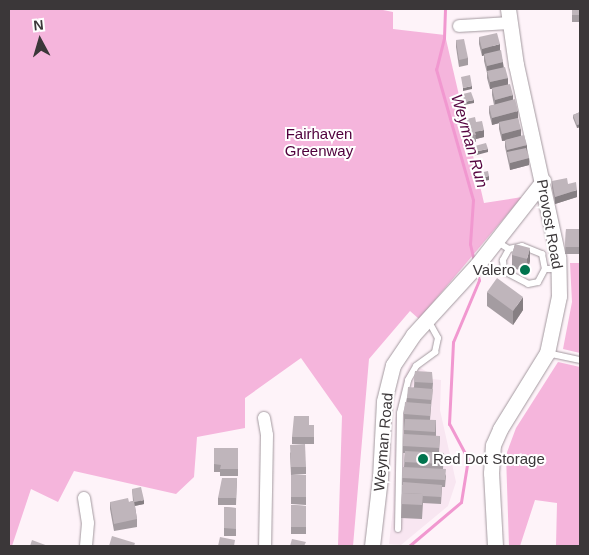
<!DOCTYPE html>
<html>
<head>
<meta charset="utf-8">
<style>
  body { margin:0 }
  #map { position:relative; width:589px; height:555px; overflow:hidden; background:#fef3f9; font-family:Helvetica,sans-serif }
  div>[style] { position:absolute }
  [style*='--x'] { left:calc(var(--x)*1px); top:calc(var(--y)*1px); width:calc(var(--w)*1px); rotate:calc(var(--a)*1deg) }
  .built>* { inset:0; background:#f8e6f1 }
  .green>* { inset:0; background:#f5b5dc }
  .stream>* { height:3px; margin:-1.5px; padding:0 1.5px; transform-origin:1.5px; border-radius:1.5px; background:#f198d0 }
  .roads { filter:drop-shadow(0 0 1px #a3999f) drop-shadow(0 0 1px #a3999f) }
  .service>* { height:6px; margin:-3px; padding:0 3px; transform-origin:3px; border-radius:3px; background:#fff }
  .minor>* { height:12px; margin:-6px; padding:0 6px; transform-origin:6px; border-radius:6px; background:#fff }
  .tertiary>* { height:15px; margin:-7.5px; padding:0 7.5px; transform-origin:7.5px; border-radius:7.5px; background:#fff }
  .wall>* { inset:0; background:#a49ca1 }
  .shaded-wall>* { inset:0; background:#867f83 }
  .building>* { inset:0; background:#bfb5bb }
  .dots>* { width:14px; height:14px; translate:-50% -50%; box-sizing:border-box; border:2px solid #fff; border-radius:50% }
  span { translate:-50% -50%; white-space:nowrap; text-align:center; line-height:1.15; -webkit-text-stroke:4px #fff; paint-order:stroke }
  .park-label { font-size:15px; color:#50003c }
  .street-label { font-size:15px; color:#3b3739 }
  .poi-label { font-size:15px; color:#3b3739 }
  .right { translate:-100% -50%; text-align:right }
  .left { translate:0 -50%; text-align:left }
  .water-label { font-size:16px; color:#560641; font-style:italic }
  .frame { position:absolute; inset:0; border:10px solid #3b3739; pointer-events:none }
  .north { position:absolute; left:15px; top:15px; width:50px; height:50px; -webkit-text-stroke:4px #fff; paint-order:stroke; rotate:354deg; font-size:14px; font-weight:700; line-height:20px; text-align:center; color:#3b3739 }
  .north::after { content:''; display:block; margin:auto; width:18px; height:22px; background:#3b3739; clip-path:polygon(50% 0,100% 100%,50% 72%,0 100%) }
</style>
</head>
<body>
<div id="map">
  <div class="built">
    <div style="clip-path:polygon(411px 362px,432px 375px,432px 379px,441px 380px,440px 410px,456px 482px,448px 506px,401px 545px,389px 544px,393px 509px,395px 419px,403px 379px)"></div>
  </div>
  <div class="green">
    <div style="clip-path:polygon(9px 9px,378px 9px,393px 12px,393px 29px,445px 35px,484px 203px,522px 197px,419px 319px,410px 311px,369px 359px,353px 546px,338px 546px,342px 416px,301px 358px,245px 398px,245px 428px,197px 437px,194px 477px,176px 494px,74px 471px,58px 502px,31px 489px,12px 546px,9px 546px)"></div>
    <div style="clip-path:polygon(570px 263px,580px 263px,580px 353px,563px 349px,572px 302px)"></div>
    <div style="clip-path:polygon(558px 362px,580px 367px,580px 546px,556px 546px,557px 503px,535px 500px,520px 546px,509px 546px,506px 455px,516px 428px)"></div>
  </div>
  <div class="stream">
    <div style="--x:445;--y:9;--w:29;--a:92"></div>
    <div style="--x:444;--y:38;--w:32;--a:104"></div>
    <div style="--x:436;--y:69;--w:136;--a:74.2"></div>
    <div style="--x:473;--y:200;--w:44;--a:93.9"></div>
    <div style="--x:470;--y:244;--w:17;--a:77"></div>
    <div style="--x:409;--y:546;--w:68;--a:-40.2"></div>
    <div style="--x:461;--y:502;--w:44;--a:-80.8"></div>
    <div style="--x:468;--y:459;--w:40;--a:-118"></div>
    <div style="--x:449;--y:424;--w:82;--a:-87.2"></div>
    <div style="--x:453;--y:342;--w:67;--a:-67.2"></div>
    <div style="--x:479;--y:280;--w:8;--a:-104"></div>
  </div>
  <div class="roads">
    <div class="service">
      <div style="--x:496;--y:241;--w:15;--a:32"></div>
      <div style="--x:509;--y:249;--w:13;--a:119"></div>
      <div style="--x:503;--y:260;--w:11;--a:85"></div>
      <div style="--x:504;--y:271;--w:27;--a:28"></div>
      <div style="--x:528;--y:284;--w:10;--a:-11"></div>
      <div style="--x:538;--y:282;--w:15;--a:-62"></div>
      <div style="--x:545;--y:269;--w:13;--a:0"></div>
      <div style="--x:509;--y:249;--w:13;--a:-13"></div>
      <div style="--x:522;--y:246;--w:22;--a:22"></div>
      <div style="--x:542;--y:254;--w:15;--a:79"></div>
      <div style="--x:547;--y:353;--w:34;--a:12"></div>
      <div style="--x:398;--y:529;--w:116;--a:-89"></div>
      <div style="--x:400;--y:413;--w:34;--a:-76"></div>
      <div style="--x:408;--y:380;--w:16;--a:-60"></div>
      <div style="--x:416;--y:366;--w:24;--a:-36"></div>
      <div style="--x:435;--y:352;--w:14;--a:-78"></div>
      <div style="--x:438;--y:338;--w:21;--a:-119"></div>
    </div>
    <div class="minor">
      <div style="--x:459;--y:26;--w:49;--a:-3.5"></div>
      <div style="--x:264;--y:418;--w:17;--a:80"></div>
      <div style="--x:267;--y:435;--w:111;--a:91"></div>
      <div style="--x:84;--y:498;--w:25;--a:81"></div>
      <div style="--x:88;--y:523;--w:23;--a:95"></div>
    </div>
    <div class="tertiary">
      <div style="--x:372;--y:546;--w:68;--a:-83.3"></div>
      <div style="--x:380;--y:478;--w:77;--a:-87"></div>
      <div style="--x:384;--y:401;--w:37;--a:-76"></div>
      <div style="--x:393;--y:365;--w:36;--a:-56"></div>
      <div style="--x:413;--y:335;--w:95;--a:-47.6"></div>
      <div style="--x:477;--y:265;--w:107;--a:-51.8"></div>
      <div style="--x:495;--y:546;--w:73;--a:-93.1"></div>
      <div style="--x:491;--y:473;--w:28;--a:-86"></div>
      <div style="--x:493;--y:445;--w:17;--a:-66"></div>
      <div style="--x:500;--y:429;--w:89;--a:-58.3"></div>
      <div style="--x:547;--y:353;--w:58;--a:-78.1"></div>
      <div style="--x:559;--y:296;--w:39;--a:-91"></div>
      <div style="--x:558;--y:257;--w:197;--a:-102.3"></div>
      <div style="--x:516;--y:65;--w:57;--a:-98.1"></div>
    </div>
  </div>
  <div class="wall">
    <div style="clip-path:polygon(472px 9px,490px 9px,490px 10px)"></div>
    <div style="clip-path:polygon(572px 9px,580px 9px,580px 22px,572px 22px)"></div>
    <div style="clip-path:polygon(479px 37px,500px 50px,508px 84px,518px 118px,521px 135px,527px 149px,529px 165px,510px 170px,505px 147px,505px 141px,502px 141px,499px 129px,499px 123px,492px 125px,489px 113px,489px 106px,494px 105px,492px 95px,492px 89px,490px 89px,487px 78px,487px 73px,484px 61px,484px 55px,482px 56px,479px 44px)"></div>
    <div style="clip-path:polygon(456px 40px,468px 58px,468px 65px,459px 67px,456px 47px)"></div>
    <div style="clip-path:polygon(580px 112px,580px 127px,577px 128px,573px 118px,573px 115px)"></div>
    <div style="clip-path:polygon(467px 119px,476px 122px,484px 137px,476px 139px,476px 142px,470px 141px,467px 126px)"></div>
    <div style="clip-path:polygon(552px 181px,568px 184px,577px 197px,555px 204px,552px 188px)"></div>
    <div style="clip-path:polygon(566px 229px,580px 229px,580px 254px,565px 254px)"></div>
    <div style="clip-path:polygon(515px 244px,530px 261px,527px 272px,512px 268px,512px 255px)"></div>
    <div style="clip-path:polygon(487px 292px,523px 310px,513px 325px,487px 306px)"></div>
    <div style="clip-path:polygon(415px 371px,433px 383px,430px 420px,436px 420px,436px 436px,440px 436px,439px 453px,444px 453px,443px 469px,446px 476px,445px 487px,442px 487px,441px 504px,423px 503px,422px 519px,401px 518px,402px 493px,403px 485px,402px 485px,403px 467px,404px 467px,405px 453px,403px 453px,403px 446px,404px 434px,404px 414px,407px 402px,407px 398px,414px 387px)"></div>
    <div style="clip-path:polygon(309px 425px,314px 425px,314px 444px,292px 444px,292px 437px)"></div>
    <div style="clip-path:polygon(214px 448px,238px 448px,238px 476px,220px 476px,220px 472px,214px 472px)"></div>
    <div style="clip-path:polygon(290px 452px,306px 467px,306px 474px,291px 475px)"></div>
    <div style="clip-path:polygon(291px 475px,306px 475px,306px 505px,291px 504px)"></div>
    <div style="clip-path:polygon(237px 478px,236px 505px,218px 505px,218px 498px)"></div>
    <div style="clip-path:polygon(132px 489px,144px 504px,135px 506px,137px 519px,137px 527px,114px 531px,110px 509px,110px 502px,129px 502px,133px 501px)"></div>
    <div style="clip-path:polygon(291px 505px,306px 506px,306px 534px,291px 534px)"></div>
    <div style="clip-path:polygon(224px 507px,236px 508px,236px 536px,224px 536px)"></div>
  </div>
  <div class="shaded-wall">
    <div style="clip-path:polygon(500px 44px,500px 51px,482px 56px,482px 49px)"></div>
    <div style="clip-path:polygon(503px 62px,503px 69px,487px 73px,487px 66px)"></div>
    <div style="clip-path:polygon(508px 78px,508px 85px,490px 89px,490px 82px)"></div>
    <div style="clip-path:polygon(472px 86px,472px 89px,463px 91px,463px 88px)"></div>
    <div style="clip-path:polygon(513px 95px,513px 102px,495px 107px,495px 100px)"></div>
    <div style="clip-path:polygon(474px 100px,474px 103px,464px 105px,464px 102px)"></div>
    <div style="clip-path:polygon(518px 111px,518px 118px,492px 125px,492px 118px)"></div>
    <div style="clip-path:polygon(580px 124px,580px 127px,577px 128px,577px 125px)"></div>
    <div style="clip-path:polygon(521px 129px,521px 136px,502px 141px,502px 134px)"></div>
    <div style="clip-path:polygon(484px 130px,484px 137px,476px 139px,475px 132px)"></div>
    <div style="clip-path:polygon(527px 145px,527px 152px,507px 152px,507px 157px,507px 150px)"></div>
    <div style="clip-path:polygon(488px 149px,488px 152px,473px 156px,473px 152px)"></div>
    <div style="clip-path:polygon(529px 158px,529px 165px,510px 170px,510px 163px)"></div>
    <div style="clip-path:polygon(489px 176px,489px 180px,480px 182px,480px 178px)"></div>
    <div style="clip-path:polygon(577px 190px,577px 197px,555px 204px,555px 197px)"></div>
    <div style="clip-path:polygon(530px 248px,530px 261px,527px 272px,527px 259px)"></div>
    <div style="clip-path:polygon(523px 297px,523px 310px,513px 325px,513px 311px)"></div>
    <div style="clip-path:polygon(144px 500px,144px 504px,134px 506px,134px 502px)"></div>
  </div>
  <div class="building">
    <div style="clip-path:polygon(572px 9px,580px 9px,580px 15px,572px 15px)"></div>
    <div style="clip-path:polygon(497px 33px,500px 44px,482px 49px,479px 37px)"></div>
    <div style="clip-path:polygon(464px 39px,468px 58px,459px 60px,456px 40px)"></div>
    <div style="clip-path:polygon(501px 50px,503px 62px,487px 66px,484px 54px)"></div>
    <div style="clip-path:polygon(505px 67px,508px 78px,490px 82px,487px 71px)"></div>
    <div style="clip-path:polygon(470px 75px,472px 86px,463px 88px,461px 77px)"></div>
    <div style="clip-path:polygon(510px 84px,513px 95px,495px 100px,492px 88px)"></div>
    <div style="clip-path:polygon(471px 92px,474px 100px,464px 102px,463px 94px)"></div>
    <div style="clip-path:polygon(515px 99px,518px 111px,492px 118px,489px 106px)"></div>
    <div style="clip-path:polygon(580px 112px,580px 124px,577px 125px,573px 115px)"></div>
    <div style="clip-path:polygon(475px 117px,476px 122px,482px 121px,484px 130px,475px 132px,476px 135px,470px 134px,467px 119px)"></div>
    <div style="clip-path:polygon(518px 118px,521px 129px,502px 134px,499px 122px)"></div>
    <div style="clip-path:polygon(524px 135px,527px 145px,507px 150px,505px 140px)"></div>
    <div style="clip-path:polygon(486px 143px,488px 149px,473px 152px,471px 147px)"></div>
    <div style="clip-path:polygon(526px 148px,529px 158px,510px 163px,507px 152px)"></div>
    <div style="clip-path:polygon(488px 171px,489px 176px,480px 178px,479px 173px)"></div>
    <div style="clip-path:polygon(567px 178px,568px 184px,576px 182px,577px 190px,555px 197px,552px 181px)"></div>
    <div style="clip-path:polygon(566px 229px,580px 229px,580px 247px,565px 247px)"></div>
    <div style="clip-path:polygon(515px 244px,530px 248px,527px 259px,512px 255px)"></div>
    <div style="clip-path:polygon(497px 278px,523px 297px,513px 311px,487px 292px)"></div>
    <div style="clip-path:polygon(415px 371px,432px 372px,433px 383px,414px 382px)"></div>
    <div style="clip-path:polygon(408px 387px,433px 389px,432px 400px,407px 398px)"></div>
    <div style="clip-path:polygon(405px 402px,431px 404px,430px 416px,404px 414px)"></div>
    <div style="clip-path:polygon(294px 416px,309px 416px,309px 425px,314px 425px,314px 437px,292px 437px)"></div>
    <div style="clip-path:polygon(405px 419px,436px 420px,435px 432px,404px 430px)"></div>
    <div style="clip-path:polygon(404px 434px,440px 436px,439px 448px,403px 446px)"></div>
    <div style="clip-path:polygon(305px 444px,306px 467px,291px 467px,290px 445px)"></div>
    <div style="clip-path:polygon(214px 448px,238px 448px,238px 469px,220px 469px,221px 465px,214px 464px)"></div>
    <div style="clip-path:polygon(405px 451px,444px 453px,443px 464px,404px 462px)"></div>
    <div style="clip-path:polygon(403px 467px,446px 469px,445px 480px,402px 478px)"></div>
    <div style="clip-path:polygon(291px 475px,306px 475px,306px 497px,291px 497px)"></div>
    <div style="clip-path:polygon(222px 478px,237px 478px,236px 498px,218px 498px)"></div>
    <div style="clip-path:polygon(403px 482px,442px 485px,441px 497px,423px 496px,423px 494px,402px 493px)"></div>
    <div style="clip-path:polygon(141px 487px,144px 500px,134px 502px,132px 489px)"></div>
    <div style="clip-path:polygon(402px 493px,423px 494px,422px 505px,401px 504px)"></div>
    <div style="clip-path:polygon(128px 498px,129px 502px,134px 501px,137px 519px,114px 524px,110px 502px)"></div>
    <div style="clip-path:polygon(291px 505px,306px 506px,306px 527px,291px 527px)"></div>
    <div style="clip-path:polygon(224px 507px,236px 508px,236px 529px,224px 528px)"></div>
    <div style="clip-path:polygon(112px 536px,135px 543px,134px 546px,109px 546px)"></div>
    <div style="clip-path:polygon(220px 537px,235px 540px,234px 546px,218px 546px)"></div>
    <div style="clip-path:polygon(292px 539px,306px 542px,304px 546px,290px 546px)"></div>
    <div style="clip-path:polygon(32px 540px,48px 546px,30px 546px)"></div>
  </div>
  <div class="dots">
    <div style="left:525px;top:270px;background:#01744e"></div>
    <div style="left:423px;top:459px;background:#01744e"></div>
  </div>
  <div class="park-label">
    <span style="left:319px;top:142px">Fairhaven<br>Greenway</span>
  </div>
  <div class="street-label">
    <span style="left:550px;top:224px;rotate:80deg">Provost Road</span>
    <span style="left:383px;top:442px;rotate:-85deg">Weyman Road</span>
  </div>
  <div class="poi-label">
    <span class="right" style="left:515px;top:270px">Valero</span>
    <span class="left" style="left:433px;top:459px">Red Dot Storage</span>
  </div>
  <div class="water-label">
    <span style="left:469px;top:141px;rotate:74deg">Weyman Run</span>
  </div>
  <div class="frame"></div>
  <div class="north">N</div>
</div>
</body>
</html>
